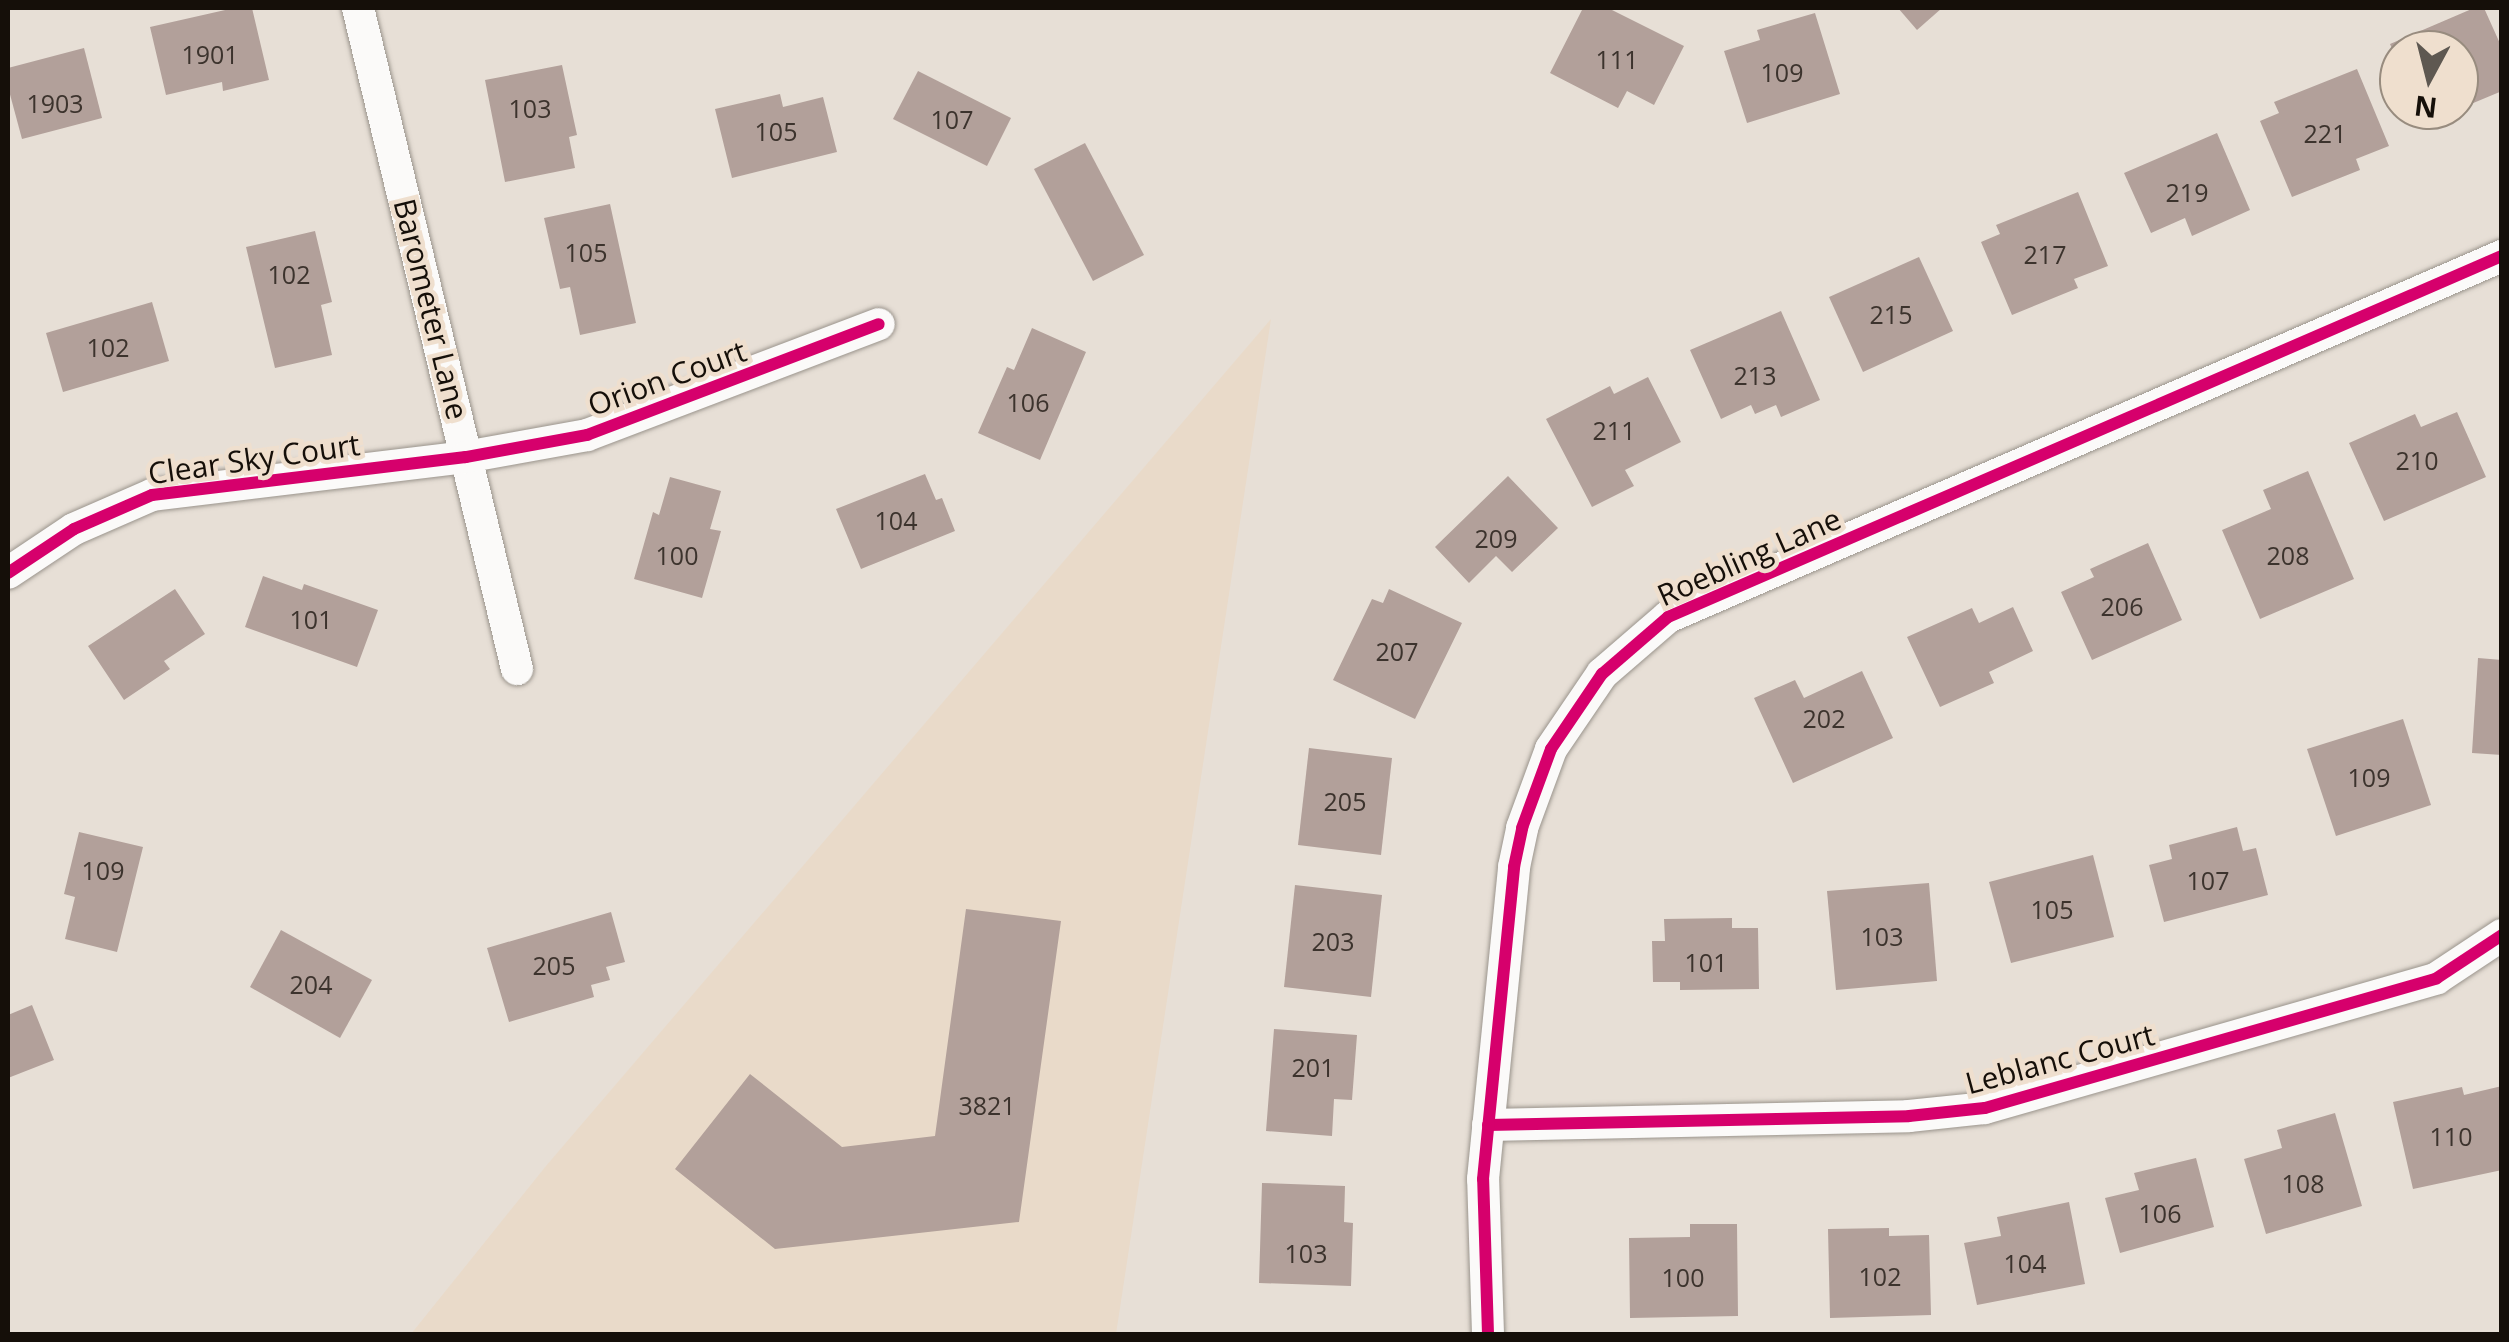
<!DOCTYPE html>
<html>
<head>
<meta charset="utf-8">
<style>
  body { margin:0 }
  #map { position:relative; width:2509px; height:1342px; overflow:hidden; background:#e7dfd6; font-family:"Open Sans",sans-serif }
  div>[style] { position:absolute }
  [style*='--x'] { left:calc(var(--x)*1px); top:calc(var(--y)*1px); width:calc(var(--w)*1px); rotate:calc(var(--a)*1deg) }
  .built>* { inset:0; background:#e9dac9 }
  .building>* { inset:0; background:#b2a09a }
  .roads { filter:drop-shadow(0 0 2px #9a948c) drop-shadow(0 0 2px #9a948c) }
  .street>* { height:32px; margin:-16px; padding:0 16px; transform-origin:16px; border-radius:16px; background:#fbfaf9 }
  .cycleway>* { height:12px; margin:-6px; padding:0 6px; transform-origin:6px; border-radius:6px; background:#d6006c }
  span { translate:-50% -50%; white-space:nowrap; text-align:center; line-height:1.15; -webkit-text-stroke:9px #efdfce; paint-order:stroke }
  .number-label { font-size:25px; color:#3c332d }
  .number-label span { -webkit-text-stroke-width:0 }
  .street-label { font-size:30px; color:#150f09 }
  .frame { position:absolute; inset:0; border:10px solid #150f09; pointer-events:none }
  .north { position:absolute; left:2379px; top:30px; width:100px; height:100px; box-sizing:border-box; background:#efdfce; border:2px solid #988c7f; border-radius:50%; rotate:187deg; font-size:28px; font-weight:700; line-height:40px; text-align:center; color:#150f09 }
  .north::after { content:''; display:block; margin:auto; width:35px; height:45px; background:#5e5851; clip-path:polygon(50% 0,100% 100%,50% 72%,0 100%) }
</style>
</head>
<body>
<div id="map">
  <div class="built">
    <div style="clip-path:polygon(1271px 319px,1116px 1334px,411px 1334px,546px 1166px)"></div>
  </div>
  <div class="building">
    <div style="clip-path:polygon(234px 8px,252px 8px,269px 80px,223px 91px,222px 82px,166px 95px,150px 27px)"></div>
    <div style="clip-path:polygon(1583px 8px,1608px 8px,1684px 46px,1654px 105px,1627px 91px,1618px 108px,1550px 73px)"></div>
    <div style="clip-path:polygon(1898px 8px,1942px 8px,1917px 30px)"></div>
    <div style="clip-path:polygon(2474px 8px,2484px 8px,2502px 48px,2502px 91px,2459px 109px,2459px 50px,2399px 50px,2399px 65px,2390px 44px)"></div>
    <div style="clip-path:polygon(1815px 13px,1840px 94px,1747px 123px,1724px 51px,1760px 40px,1757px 30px)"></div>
    <div style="clip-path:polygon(84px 48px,102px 118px,22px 139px,8px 87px,8px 68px)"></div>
    <div style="clip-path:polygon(562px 65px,577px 135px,569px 137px,575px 168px,505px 182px,485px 80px)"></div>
    <div style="clip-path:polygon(2357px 69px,2389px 146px,2356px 159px,2360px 170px,2292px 197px,2260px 121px,2279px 113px,2274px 102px)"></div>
    <div style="clip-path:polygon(918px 71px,1011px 118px,987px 166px,893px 119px)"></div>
    <div style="clip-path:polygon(780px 94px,783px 107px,823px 97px,837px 152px,732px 178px,715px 109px)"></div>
    <div style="clip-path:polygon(2419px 110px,2457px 110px,2425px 124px)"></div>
    <div style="clip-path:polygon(2217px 133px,2250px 210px,2192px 236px,2185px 218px,2151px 233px,2124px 173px)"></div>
    <div style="clip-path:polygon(1085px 143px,1144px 255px,1093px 281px,1034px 169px)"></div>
    <div style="clip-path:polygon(2078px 192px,2108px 266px,2074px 279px,2078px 288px,2012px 315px,1981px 242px,2000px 234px,1996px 225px)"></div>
    <div style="clip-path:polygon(610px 204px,636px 323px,580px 335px,570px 287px,560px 289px,544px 218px)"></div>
    <div style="clip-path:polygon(315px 231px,332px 302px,321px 305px,332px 355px,275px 368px,246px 247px)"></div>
    <div style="clip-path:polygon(1919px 257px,1953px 331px,1863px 372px,1829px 297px)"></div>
    <div style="clip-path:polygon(152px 302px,169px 361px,63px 392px,46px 333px)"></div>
    <div style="clip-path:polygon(1781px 311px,1820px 400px,1781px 417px,1776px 405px,1755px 414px,1751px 405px,1721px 419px,1690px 350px)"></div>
    <div style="clip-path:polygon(1032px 328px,1086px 352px,1040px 460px,978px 433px,1007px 367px,1014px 370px)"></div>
    <div style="clip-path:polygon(1648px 377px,1681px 442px,1625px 470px,1634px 486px,1592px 507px,1546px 419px,1610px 386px,1614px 394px)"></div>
    <div style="clip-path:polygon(2457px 412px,2486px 477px,2384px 521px,2349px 443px,2415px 414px,2421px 427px)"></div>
    <div style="clip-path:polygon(2308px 471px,2354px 579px,2260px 619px,2222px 530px,2271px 509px,2263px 490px)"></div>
    <div style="clip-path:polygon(925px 474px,936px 500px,942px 498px,955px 531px,861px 569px,836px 509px)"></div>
    <div style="clip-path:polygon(1508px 476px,1558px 528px,1512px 572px,1496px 556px,1469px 583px,1435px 547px)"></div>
    <div style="clip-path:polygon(670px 477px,721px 491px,710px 529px,721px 531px,702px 598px,634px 579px,653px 512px,659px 515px)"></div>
    <div style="clip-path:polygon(2148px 543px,2182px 620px,2092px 660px,2061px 592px,2094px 577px,2090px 569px)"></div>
    <div style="clip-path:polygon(263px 576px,302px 590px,304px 584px,378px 610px,357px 667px,245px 627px)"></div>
    <div style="clip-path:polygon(175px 589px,205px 634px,164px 661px,170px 669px,124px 700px,88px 646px)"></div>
    <div style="clip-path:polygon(1389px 589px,1462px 623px,1415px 719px,1333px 680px,1372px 599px,1383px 603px)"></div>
    <div style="clip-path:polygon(2013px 607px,2033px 651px,1989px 672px,1994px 683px,1940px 707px,1907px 637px,1972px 608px,1979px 623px)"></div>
    <div style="clip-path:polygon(2478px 658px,2502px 660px,2502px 755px,2472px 753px)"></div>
    <div style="clip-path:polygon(1862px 671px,1893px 738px,1793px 783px,1754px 698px,1795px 680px,1804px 698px)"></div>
    <div style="clip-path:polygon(2403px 719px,2431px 805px,2336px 836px,2307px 749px)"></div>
    <div style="clip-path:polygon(1309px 748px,1392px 758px,1381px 855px,1298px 845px)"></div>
    <div style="clip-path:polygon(2237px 827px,2243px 851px,2256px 848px,2268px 895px,2164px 922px,2149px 865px,2172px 859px,2169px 845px)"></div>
    <div style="clip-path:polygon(79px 832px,143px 847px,117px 952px,65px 939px,75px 897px,64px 894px)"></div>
    <div style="clip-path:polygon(2093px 855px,2114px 937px,2011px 963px,1989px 882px)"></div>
    <div style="clip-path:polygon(1929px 883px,1937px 981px,1836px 990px,1827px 891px)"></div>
    <div style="clip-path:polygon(1295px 885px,1382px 895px,1371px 997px,1284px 987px)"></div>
    <div style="clip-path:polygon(966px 909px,1061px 921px,1019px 1222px,775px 1249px,675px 1169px,750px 1074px,842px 1147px,935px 1136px)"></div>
    <div style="clip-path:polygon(611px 912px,625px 962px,606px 967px,610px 980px,591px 985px,594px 997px,509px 1022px,487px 948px)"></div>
    <div style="clip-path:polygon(1732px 918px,1732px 928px,1758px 928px,1759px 989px,1680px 990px,1680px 982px,1653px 982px,1652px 941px,1665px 941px,1664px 919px)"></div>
    <div style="clip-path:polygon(281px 930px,372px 980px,340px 1038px,250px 987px)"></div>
    <div style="clip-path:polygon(32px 1005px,54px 1060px,8px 1078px,8px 1015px)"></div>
    <div style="clip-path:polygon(1274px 1029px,1357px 1035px,1352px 1100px,1334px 1099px,1332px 1136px,1266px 1131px)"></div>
    <div style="clip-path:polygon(2502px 1086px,2502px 1170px,2413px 1189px,2393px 1102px,2462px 1087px,2464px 1095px)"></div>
    <div style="clip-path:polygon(2335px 1113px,2362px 1206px,2266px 1234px,2244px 1159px,2282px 1148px,2277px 1130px)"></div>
    <div style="clip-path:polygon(2196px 1158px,2214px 1227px,2120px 1253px,2105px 1198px,2139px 1190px,2134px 1173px)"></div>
    <div style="clip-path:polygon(1262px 1183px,1345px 1186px,1344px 1222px,1353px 1223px,1351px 1286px,1259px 1283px)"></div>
    <div style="clip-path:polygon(2069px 1202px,2085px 1284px,1977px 1305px,1964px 1243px,2001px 1236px,1997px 1217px)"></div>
    <div style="clip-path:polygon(1690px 1224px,1737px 1224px,1738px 1316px,1630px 1318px,1629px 1238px,1690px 1237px)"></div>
    <div style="clip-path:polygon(1889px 1228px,1889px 1236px,1929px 1235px,1931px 1315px,1830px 1318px,1828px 1229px)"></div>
  </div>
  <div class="roads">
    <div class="street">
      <div style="--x:358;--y:8;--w:680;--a:76.47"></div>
      <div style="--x:8;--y:573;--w:79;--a:-33.7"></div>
      <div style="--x:74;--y:529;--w:85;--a:-23.6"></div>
      <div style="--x:152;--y:495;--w:316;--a:-6.9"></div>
      <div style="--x:466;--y:457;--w:123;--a:-10.3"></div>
      <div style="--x:587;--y:435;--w:312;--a:-20.8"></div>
      <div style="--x:1488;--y:1125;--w:421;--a:-1.2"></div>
      <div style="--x:1909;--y:1116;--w:76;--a:-6"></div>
      <div style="--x:1985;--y:1108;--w:470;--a:-16"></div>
      <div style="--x:2437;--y:978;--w:78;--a:-33.5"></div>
      <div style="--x:1488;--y:1334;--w:155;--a:-91.8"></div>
      <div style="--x:1483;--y:1179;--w:314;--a:-84.3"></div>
      <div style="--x:1514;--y:867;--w:40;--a:-78"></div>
      <div style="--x:1522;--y:828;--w:84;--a:-69.8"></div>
      <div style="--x:1551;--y:749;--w:91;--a:-55.8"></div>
      <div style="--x:1602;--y:674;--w:87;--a:-40.8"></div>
      <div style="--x:1668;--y:617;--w:909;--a:-23.41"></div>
    </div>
  </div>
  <div class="cycleway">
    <div style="--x:8;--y:573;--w:79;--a:-33.7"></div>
    <div style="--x:74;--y:529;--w:85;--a:-23.6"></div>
    <div style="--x:152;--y:495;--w:316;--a:-6.9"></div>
    <div style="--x:466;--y:457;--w:123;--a:-10.3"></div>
    <div style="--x:587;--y:435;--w:312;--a:-20.8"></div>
    <div style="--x:1488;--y:1125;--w:421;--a:-1.2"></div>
    <div style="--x:1909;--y:1116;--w:76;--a:-6"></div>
    <div style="--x:1985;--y:1108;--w:470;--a:-16"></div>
    <div style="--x:2437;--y:978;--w:78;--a:-33.5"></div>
    <div style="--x:1488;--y:1334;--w:155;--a:-91.8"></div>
    <div style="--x:1483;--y:1179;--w:314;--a:-84.3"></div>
    <div style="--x:1514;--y:867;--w:40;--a:-78"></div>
    <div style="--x:1522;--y:828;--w:84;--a:-69.8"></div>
    <div style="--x:1551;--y:749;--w:91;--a:-55.8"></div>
    <div style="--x:1602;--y:674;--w:87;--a:-40.8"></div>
    <div style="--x:1668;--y:617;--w:909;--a:-23.41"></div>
  </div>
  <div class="number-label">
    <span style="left:210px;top:54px">1901</span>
    <span style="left:1617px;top:59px">111</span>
    <span style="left:1782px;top:72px">109</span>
    <span style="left:55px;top:103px">1903</span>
    <span style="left:530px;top:108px">103</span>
    <span style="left:952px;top:119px">107</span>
    <span style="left:776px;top:131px">105</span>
    <span style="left:2325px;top:133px">221</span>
    <span style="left:2187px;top:192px">219</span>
    <span style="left:586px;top:252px">105</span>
    <span style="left:2045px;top:254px">217</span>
    <span style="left:289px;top:274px">102</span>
    <span style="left:1891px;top:314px">215</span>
    <span style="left:108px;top:347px">102</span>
    <span style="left:1755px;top:375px">213</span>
    <span style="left:1028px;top:402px">106</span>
    <span style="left:1614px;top:430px">211</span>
    <span style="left:2417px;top:460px">210</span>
    <span style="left:896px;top:520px">104</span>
    <span style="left:1496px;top:538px">209</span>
    <span style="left:677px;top:555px">100</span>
    <span style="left:2288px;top:555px">208</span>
    <span style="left:2122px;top:606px">206</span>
    <span style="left:311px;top:619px">101</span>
    <span style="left:1397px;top:651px">207</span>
    <span style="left:1824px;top:718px">202</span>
    <span style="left:2369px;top:777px">109</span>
    <span style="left:1345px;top:801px">205</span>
    <span style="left:103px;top:870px">109</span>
    <span style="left:2208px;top:880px">107</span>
    <span style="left:2052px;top:909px">105</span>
    <span style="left:1882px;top:936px">103</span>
    <span style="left:1333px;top:941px">203</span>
    <span style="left:1706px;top:962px">101</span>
    <span style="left:554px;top:965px">205</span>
    <span style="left:311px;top:984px">204</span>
    <span style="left:1313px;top:1067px">201</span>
    <span style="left:987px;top:1105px">3821</span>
    <span style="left:2451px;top:1136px">110</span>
    <span style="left:2303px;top:1183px">108</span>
    <span style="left:2160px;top:1213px">106</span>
    <span style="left:1306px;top:1253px">103</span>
    <span style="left:2025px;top:1263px">104</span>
    <span style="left:1880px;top:1276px">102</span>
    <span style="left:1683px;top:1277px">100</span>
  </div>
  <div class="street-label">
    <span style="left:431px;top:309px;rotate:76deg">Barometer Lane</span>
    <span style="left:667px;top:378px;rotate:-20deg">Orion Court</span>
    <span style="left:254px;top:459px;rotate:-8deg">Clear Sky Court</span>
    <span style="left:1749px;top:557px;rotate:-24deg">Roebling Lane</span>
    <span style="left:2060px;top:1059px;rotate:-15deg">Leblanc Court</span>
  </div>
  <div class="frame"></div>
  <div class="north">N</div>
</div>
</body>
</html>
